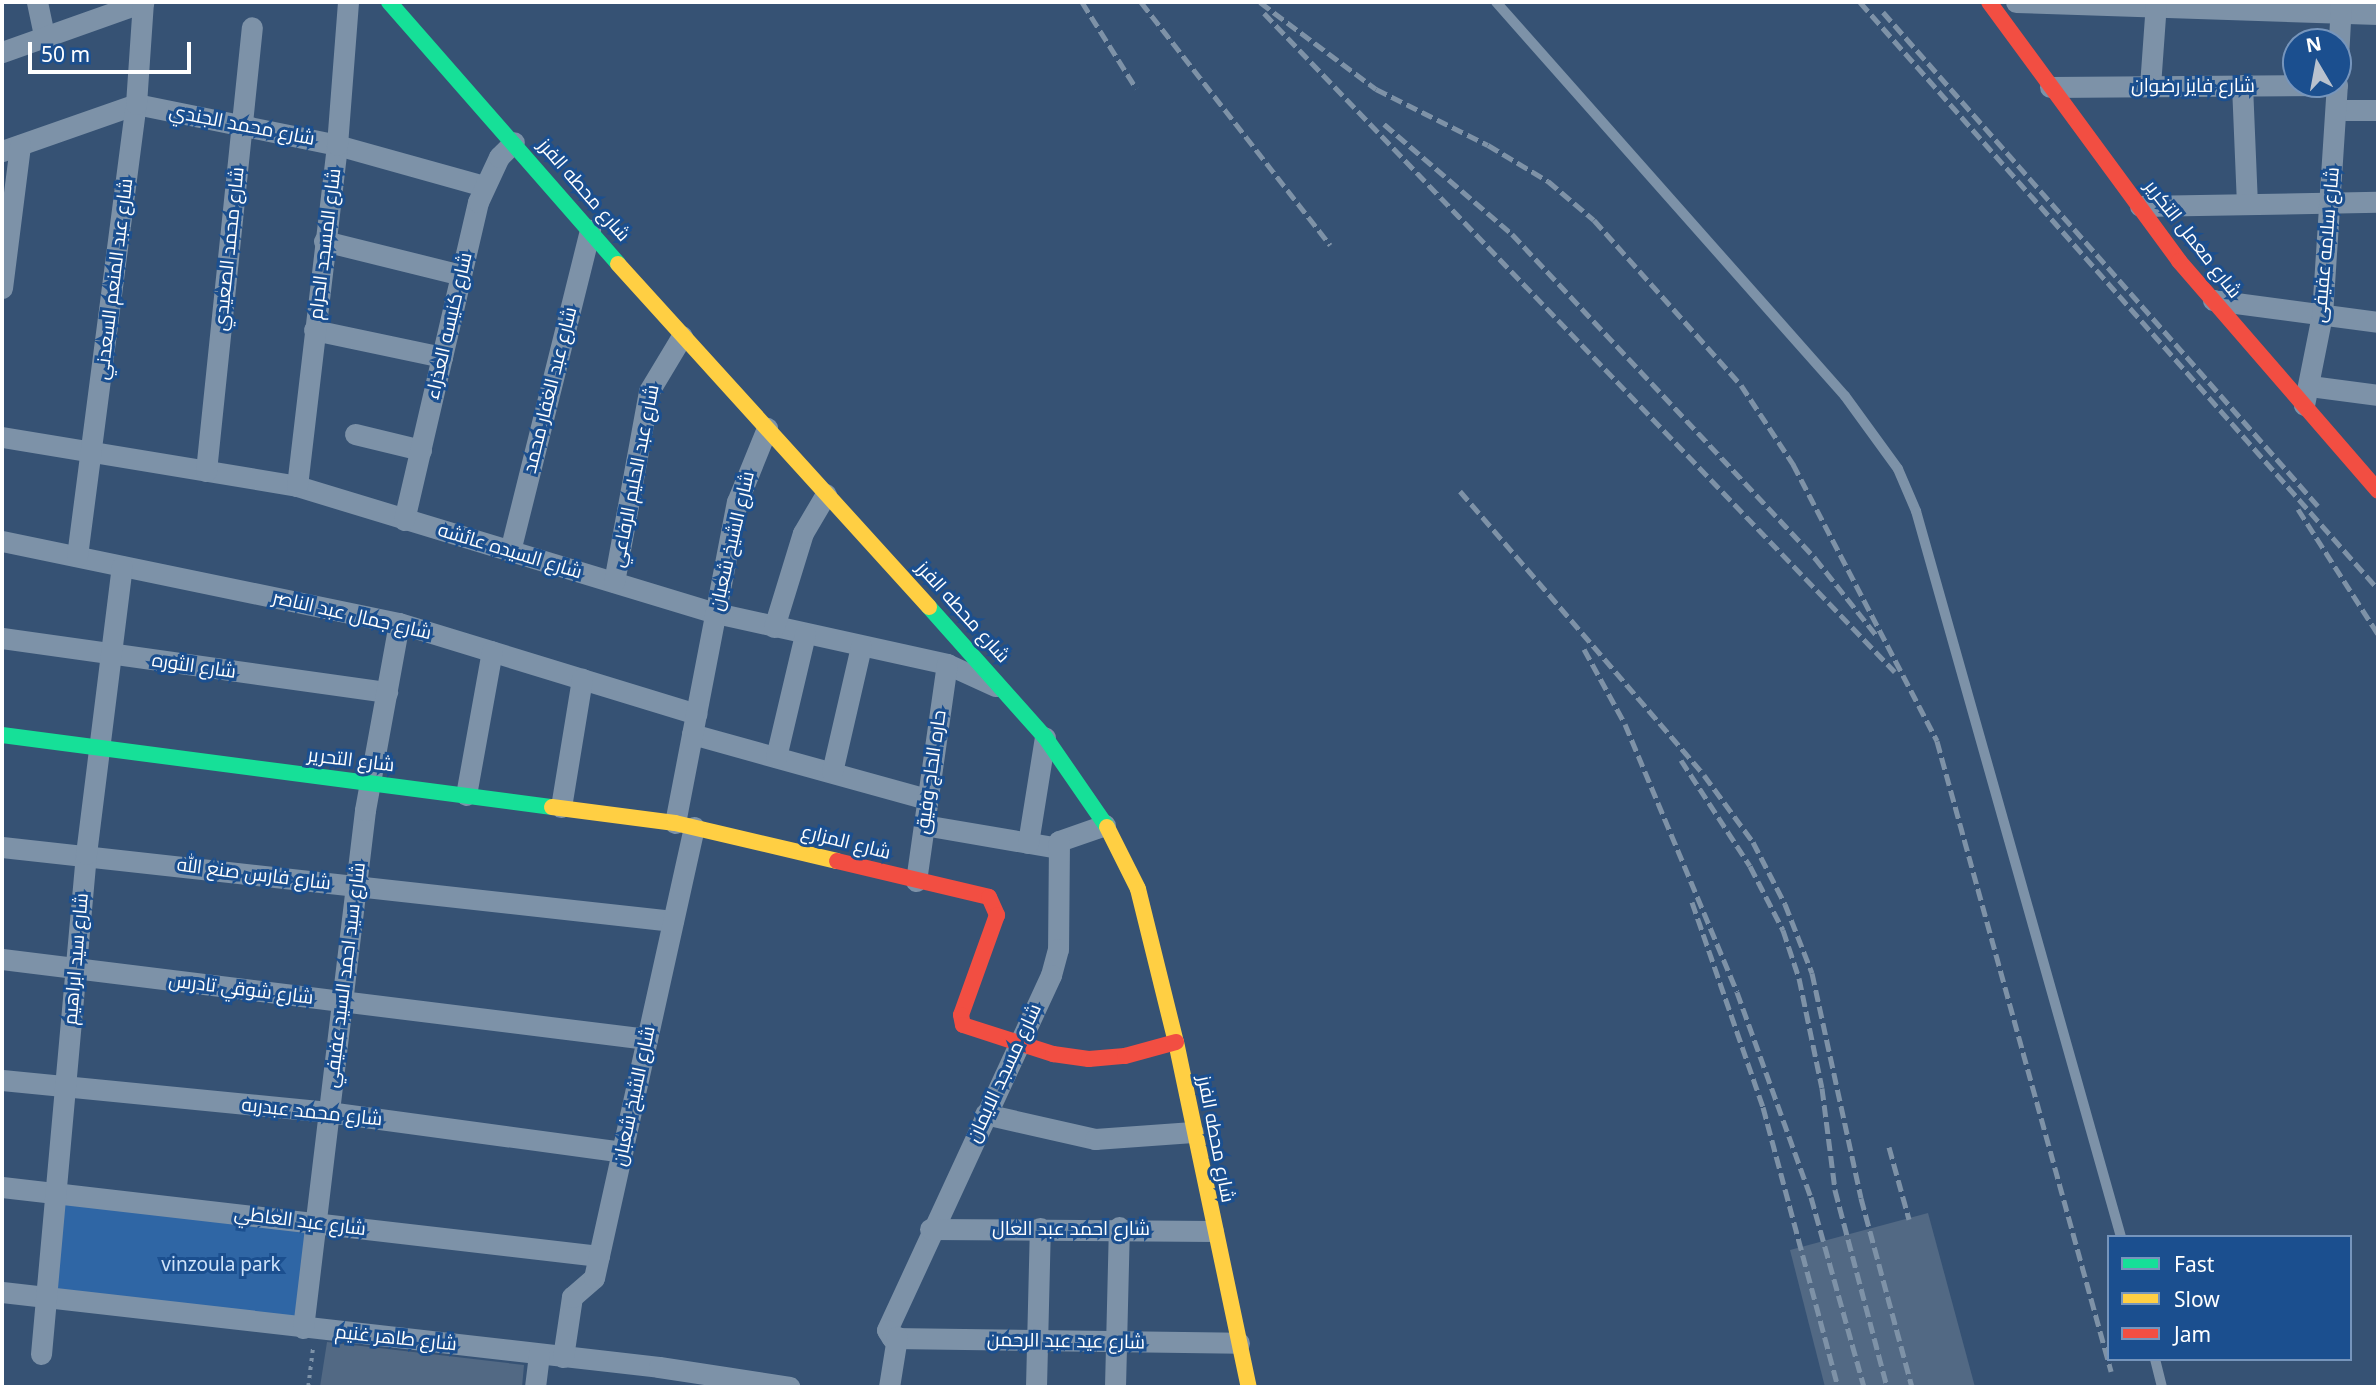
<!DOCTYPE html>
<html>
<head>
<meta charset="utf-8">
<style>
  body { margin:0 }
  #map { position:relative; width:2380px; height:1389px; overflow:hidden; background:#365274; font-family:"Noto Sans",Cairo,sans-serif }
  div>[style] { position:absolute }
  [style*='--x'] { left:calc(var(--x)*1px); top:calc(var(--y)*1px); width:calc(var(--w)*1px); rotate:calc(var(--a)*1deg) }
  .green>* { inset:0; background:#2f66a5 }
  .building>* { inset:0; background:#526984 }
  .path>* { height:3.5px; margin-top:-1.75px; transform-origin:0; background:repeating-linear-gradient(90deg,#7d92a8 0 3.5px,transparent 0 8.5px) }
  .lane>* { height:10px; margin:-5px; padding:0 5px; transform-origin:5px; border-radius:5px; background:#7d92a8 }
  .street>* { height:21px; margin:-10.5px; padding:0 10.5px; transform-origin:10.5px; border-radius:10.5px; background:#7d92a8 }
  .fast>* { height:16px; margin:-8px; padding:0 8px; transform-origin:8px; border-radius:8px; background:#16e098 }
  .slow>* { height:16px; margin:-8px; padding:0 8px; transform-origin:8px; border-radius:8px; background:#ffcf43 }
  .jam>* { height:16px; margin:-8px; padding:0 8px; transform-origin:8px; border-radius:8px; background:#f24e42 }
  .rail>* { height:5px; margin-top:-2.5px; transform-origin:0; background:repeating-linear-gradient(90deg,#7e92a7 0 12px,transparent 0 17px) }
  span { translate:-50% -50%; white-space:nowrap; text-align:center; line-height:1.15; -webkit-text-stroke:6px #1b4f8f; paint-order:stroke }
  .street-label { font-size:19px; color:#fff }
  .park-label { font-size:19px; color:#cfe3fa }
  .frame { position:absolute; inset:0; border:4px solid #fff; pointer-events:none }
  .legend { position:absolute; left:2107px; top:1235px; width:245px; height:126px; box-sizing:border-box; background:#1b4f8f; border:2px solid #7695bc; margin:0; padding:9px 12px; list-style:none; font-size:21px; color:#fff }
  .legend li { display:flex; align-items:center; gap:14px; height:35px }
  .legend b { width:35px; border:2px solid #7695bc }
  .north { position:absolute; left:2282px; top:28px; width:70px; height:70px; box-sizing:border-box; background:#1b4f8f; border:2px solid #7695bc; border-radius:50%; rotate:350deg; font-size:19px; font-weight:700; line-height:28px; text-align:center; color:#fff }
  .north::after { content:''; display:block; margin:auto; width:24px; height:32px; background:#b9c2ce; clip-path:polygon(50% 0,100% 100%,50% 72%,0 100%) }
  .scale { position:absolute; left:28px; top:42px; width:163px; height:32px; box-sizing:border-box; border:4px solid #fff; border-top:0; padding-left:9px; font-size:21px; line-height:24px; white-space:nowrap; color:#fff; -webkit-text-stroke:5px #1b4f8f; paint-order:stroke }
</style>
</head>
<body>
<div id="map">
  <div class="green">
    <div style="clip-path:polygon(58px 1195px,307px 1225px,297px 1323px,49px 1294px)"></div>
  </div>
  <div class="building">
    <div style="clip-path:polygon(1928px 1213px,1975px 1387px,1825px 1387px,1790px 1250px)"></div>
    <div style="clip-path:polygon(327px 1342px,524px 1365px,522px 1387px,320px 1387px)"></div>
  </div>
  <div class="path">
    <div style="--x:308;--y:1387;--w:38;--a:-83"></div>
  </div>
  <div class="lane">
    <div style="--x:1496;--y:2;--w:526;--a:48.47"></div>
    <div style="--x:1845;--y:396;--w:90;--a:54"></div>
    <div style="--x:1898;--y:469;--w:46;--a:66.8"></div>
    <div style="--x:1916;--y:511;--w:754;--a:74.23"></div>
    <div style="--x:2155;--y:1359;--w:29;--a:76"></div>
  </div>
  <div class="street">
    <div style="--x:37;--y:2;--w:35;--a:78"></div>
    <div style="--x:2016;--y:2;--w:362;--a:1.9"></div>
    <div style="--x:2;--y:52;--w:150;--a:-19.5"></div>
    <div style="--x:2338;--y:58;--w:56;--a:-86.9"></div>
    <div style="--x:2242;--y:85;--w:117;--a:87.6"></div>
    <div style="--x:2150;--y:86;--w:84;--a:-85.9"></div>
    <div style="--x:2050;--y:87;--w:287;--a:-0.4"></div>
    <div style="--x:2337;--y:110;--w:41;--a:0"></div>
    <div style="--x:2;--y:151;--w:142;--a:-19.3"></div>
    <div style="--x:136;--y:104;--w:205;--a:11.5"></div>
    <div style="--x:337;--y:145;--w:153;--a:15.6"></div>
    <div style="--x:2140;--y:206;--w:238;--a:-1"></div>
    <div style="--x:324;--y:241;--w:141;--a:13.9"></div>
    <div style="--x:2;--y:288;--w:144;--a:-82.8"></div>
    <div style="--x:2213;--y:300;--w:166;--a:7.6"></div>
    <div style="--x:314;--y:330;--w:131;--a:11.9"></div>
    <div style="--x:2310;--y:386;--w:69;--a:7.5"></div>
    <div style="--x:2304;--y:405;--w:92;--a:-78.7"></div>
    <div style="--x:2322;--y:315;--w:231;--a:-86.3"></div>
    <div style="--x:355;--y:434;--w:68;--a:13.6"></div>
    <div style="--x:2;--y:437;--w:299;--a:9.4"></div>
    <div style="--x:297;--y:486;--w:438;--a:16.9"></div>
    <div style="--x:716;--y:613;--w:237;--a:12.4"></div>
    <div style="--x:947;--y:664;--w:53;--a:24.6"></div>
    <div style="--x:206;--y:471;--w:446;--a:-84.1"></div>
    <div style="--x:297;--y:486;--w:343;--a:-83.3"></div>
    <div style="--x:337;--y:145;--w:143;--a:-85.6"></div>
    <div style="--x:404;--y:520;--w:326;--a:-76.9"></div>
    <div style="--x:478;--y:202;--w:50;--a:-65"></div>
    <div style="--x:499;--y:157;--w:21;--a:-45"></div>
    <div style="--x:2;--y:541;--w:405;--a:11.7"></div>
    <div style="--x:399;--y:623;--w:311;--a:17"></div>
    <div style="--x:510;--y:551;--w:331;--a:-76"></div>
    <div style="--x:77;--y:556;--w:456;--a:-82.6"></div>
    <div style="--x:136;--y:104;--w:102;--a:-86.1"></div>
    <div style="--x:614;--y:582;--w:194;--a:-79.6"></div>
    <div style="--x:649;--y:391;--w:64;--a:-59"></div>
    <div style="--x:774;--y:627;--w:98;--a:-72.9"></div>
    <div style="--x:803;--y:533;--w:45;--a:-59.5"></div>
    <div style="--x:2;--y:638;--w:389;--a:8"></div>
    <div style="--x:692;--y:734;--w:244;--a:15.5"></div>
    <div style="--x:776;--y:757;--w:126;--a:-76.7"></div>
    <div style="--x:832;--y:772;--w:129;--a:-77"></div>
    <div style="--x:466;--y:795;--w:146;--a:-79.8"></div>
    <div style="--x:561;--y:807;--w:130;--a:-80.7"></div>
    <div style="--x:675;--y:823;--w:327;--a:-79.1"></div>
    <div style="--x:737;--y:502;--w:80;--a:-67.9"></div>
    <div style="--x:924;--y:825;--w:136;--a:9.7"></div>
    <div style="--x:1105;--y:825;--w:49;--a:160.8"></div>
    <div style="--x:1059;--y:841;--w:108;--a:90.5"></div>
    <div style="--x:1058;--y:949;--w:27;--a:105"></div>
    <div style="--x:1051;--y:975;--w:391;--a:114.8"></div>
    <div style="--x:887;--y:1330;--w:9;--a:58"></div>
    <div style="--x:892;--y:1338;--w:347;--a:0.8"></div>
    <div style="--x:1028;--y:843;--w:107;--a:-80.9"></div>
    <div style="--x:2;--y:847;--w:675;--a:6.29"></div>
    <div style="--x:916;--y:881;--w:219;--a:-81.9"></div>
    <div style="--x:2;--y:959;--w:650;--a:7.07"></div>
    <div style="--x:2;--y:1080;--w:328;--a:5.6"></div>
    <div style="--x:328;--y:1112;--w:297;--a:7.7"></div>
    <div style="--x:985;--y:1114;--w:113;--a:12.8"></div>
    <div style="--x:1095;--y:1139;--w:98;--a:-4.1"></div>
    <div style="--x:2;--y:1187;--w:601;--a:6.59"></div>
    <div style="--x:930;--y:1229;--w:283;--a:0.4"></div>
    <div style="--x:2;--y:1292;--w:661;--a:6.51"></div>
    <div style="--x:659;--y:1367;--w:132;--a:8.7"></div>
    <div style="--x:303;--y:1328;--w:522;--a:-83.17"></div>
    <div style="--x:365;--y:810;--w:190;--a:-79.7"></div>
    <div style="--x:41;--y:1354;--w:502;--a:-84.86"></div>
    <div style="--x:86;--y:854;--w:290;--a:-82.9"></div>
    <div style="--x:563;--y:1357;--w:61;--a:-81.5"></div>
    <div style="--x:572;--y:1297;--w:29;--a:-41"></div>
    <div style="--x:594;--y:1278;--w:462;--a:-77.5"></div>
    <div style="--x:535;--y:1387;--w:33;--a:-83"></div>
    <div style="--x:889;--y:1387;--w:51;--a:-80.9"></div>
    <div style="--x:1036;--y:1387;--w:159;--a:-88.6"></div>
    <div style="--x:1115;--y:1387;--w:160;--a:-88.6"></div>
  </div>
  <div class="fast">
    <div style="--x:389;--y:2;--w:348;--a:48.8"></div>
    <div style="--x:929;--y:607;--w:174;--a:48.3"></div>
    <div style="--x:1045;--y:737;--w:109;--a:55.4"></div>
    <div style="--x:2;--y:735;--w:555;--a:7.46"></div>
  </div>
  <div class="slow">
    <div style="--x:618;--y:264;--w:463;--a:47.8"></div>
    <div style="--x:552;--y:807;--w:124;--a:7.4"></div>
    <div style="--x:675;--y:823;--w:166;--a:13.2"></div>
    <div style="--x:1107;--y:827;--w:69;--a:63.4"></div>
    <div style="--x:1138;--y:889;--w:158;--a:76.1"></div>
    <div style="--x:1176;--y:1042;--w:353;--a:78.1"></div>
  </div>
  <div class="jam">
    <div style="--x:1989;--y:2;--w:321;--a:53.7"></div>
    <div style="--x:2179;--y:261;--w:304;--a:49.1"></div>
    <div style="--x:837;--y:861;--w:156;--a:13.3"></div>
    <div style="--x:989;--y:897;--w:20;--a:66"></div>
    <div style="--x:997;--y:915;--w:106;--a:109.8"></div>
    <div style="--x:961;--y:1015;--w:10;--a:79"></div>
    <div style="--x:963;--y:1025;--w:95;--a:17.9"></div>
    <div style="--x:1053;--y:1054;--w:36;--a:8"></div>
    <div style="--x:1089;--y:1059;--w:36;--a:-5"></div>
    <div style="--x:1125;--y:1056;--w:53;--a:-15.4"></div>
  </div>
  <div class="rail">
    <div style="--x:1082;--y:2;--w:102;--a:57.9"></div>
    <div style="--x:1141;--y:2;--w:308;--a:52.1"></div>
    <div style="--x:1260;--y:2;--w:145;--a:36.9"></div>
    <div style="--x:1376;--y:89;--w:125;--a:26.6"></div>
    <div style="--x:1488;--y:145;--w:70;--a:31"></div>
    <div style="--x:1548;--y:181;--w:60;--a:40.3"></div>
    <div style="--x:1594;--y:220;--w:221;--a:48.3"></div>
    <div style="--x:1741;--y:385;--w:95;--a:56.6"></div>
    <div style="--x:1793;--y:464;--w:312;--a:62.5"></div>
    <div style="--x:1937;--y:741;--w:654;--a:74.56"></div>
    <div style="--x:1860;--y:2;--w:783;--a:48.57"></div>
    <div style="--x:1883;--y:12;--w:658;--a:48.63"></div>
    <div style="--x:1264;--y:13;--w:912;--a:46.24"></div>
    <div style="--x:1384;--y:124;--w:169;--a:40.7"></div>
    <div style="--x:1512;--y:234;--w:444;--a:46.9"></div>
    <div style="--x:1815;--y:558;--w:98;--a:51.6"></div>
    <div style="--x:1460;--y:491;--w:374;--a:49.3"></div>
    <div style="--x:1704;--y:775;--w:83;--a:53.8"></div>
    <div style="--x:1753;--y:842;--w:70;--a:62.7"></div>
    <div style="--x:1785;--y:904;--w:74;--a:68.6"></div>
    <div style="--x:1812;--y:973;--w:230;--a:77.7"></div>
    <div style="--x:1861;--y:1198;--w:196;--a:74.9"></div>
    <div style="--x:2298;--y:509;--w:148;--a:57.4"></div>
    <div style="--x:1584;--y:649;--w:85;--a:61.3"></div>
    <div style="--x:1625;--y:724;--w:290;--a:67.3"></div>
    <div style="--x:1737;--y:992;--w:218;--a:70.2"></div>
    <div style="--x:1811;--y:1197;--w:197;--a:74.4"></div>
    <div style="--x:1681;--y:760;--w:126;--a:56.9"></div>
    <div style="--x:1750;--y:866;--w:72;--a:62.7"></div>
    <div style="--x:1783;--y:930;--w:51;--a:71.6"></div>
    <div style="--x:1799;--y:978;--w:112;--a:78.2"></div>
    <div style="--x:1822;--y:1088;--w:103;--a:82.7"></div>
    <div style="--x:1835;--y:1190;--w:204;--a:75.2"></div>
    <div style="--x:1692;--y:902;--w:217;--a:70.9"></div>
    <div style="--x:1763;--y:1107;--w:290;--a:75"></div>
    <div style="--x:1889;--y:1147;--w:75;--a:74.5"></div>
  </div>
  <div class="street-label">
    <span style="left:2193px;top:86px">شارع فايز رضوان</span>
    <span style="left:242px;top:125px;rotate:11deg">شارع محمد الجندي</span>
    <span style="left:584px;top:190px;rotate:49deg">شارع محطه الفرز</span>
    <span style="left:2193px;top:239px;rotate:52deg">شارع معمل التكرير</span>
    <span style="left:325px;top:244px;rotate:-83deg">شارع المسجد الحرام</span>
    <span style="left:2326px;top:245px;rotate:-85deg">شارع سلامه عفيفى</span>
    <span style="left:229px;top:249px;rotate:-84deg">شارع محمد الصعيدي</span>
    <span style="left:114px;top:279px;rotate:-83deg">شارع عبد المنعم السعدني</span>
    <span style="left:449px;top:326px;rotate:-77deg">شارع كنيسه العذراء</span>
    <span style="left:550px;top:390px;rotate:-76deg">شارع عبد الغفار محمد</span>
    <span style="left:635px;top:476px;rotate:-79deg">شارع عبد الحليم الرفاعي</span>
    <span style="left:732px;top:541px;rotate:-77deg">شارع الشيخ شعبان</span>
    <span style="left:510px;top:551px;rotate:17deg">شارع السيده عائشه</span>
    <span style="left:963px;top:612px;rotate:48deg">شارع محطه الفرز</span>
    <span style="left:352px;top:615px;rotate:13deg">شارع جمال عبد الناصر</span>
    <span style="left:194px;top:666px;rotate:8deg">شارع الثوره</span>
    <span style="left:351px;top:760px;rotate:7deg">شارع التحرير</span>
    <span style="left:931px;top:772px;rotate:-82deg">حاره الحاج وفيق</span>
    <span style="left:846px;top:842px;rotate:14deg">شارع المزارع</span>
    <span style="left:254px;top:874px;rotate:7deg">شارع فارس صنع الله</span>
    <span style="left:76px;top:959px;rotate:-85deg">شارع سيد ابراهيم</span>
    <span style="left:345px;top:975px;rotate:-83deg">شارع سيد احمد السيد عفيفي</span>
    <span style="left:241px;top:989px;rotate:7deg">شارع شوقي تادرس</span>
    <span style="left:1004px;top:1073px;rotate:-65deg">شارع مسجد الايمان</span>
    <span style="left:634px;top:1096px;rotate:-78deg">شارع الشيخ شعبان</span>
    <span style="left:312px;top:1112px;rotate:6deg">شارع محمد عبدربه</span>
    <span style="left:1216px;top:1139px;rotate:79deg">شارع محطه الفرز</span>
    <span style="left:300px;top:1221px;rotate:7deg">شارع عبد العاطي</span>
    <span style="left:1071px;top:1229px">شارع احمد عبد العال</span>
    <span style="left:396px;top:1338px;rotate:6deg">شارع طاهر غنيم</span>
    <span style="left:1066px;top:1341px;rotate:1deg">شارع عيد عبد الرحمن</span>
  </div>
  <div class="park-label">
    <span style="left:221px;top:1265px">vinzoula park</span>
  </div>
  <div class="frame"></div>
  <ul class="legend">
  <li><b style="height:9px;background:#16e098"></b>Fast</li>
  <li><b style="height:9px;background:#ffcf43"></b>Slow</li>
  <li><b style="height:9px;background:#f24e42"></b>Jam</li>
  </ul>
  <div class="north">N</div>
  <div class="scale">50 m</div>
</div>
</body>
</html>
